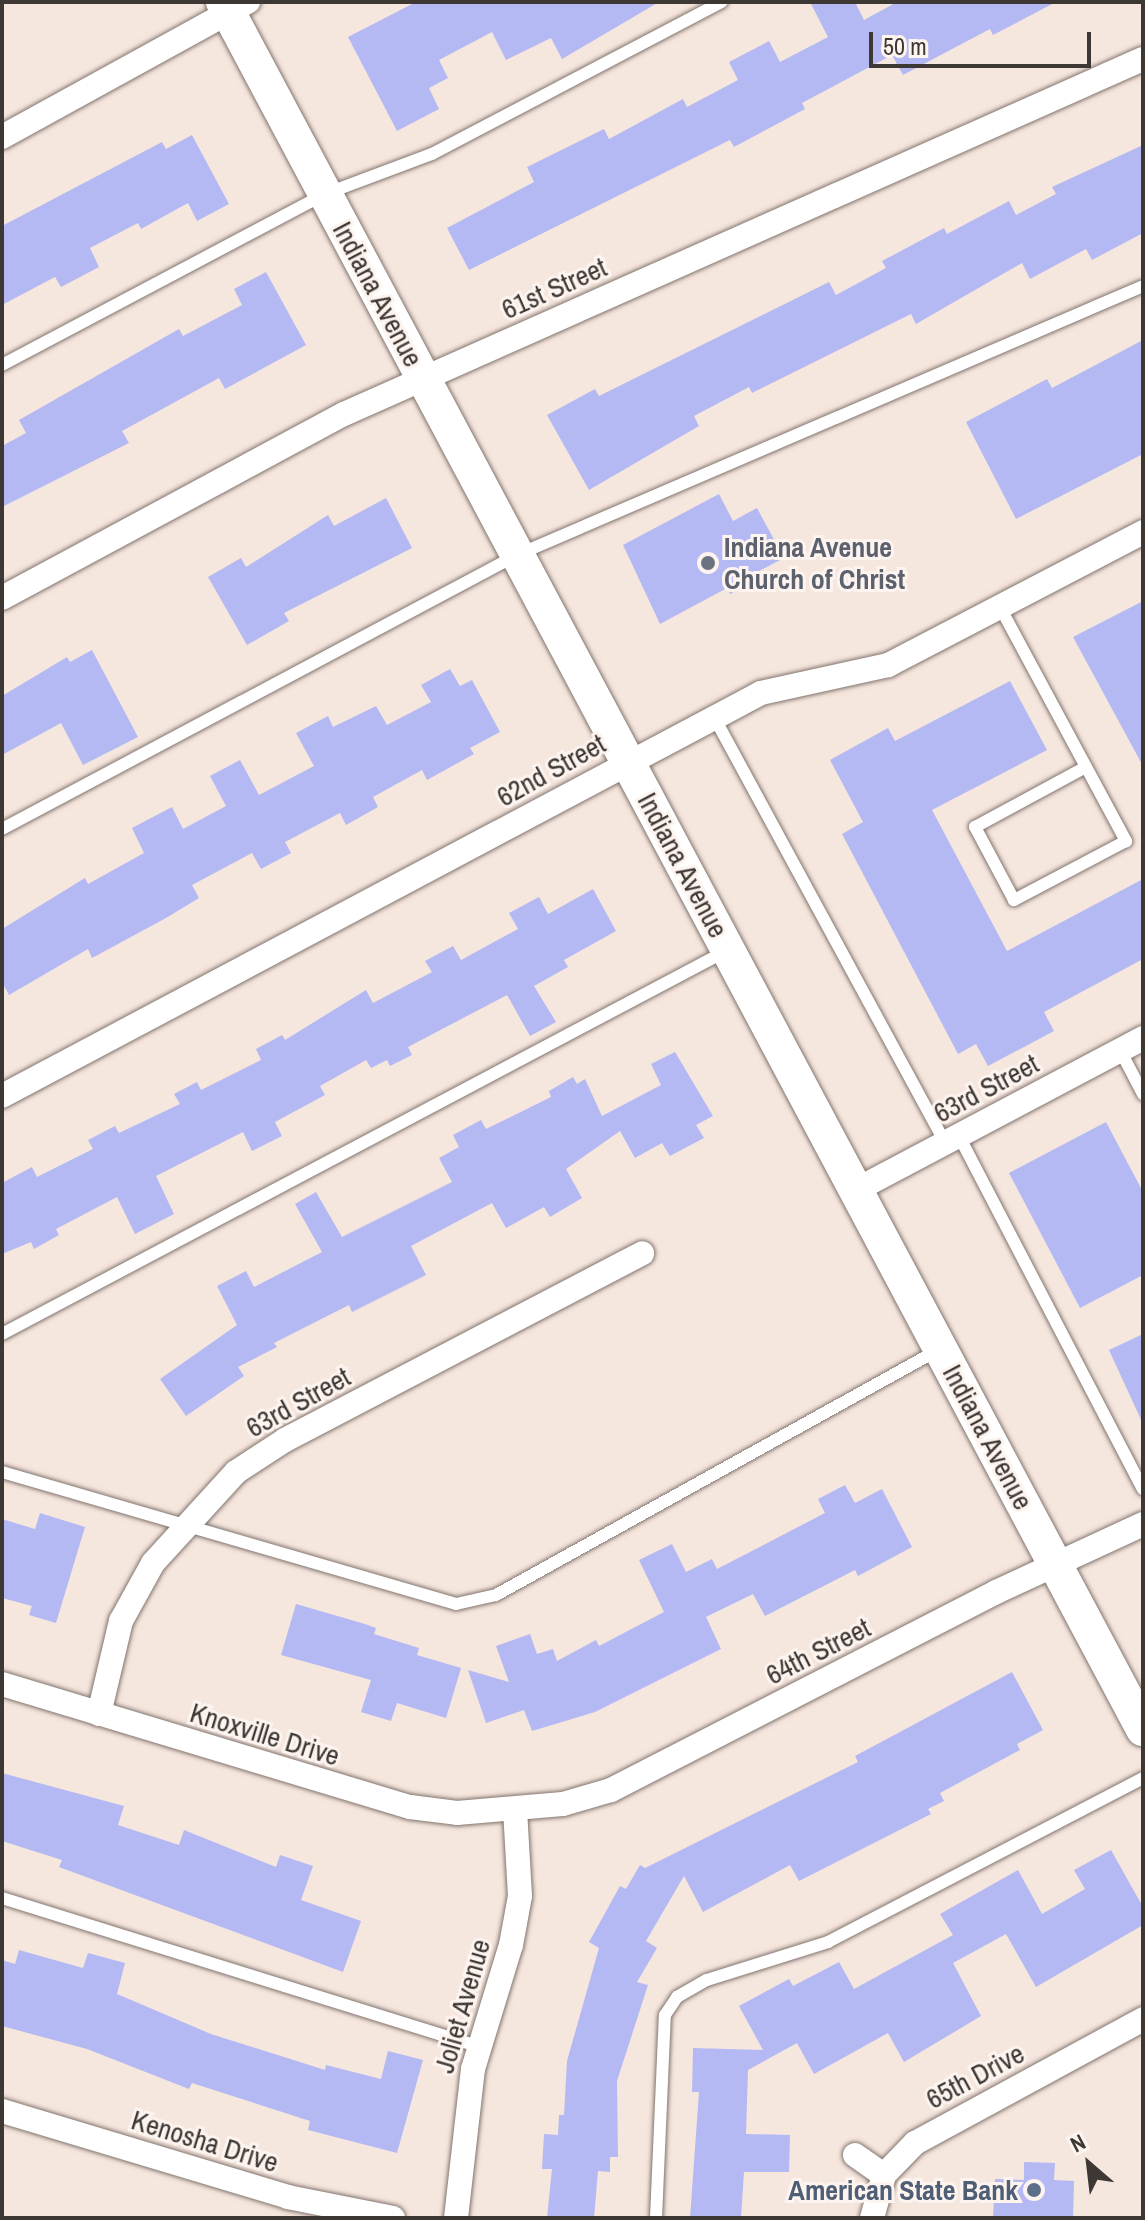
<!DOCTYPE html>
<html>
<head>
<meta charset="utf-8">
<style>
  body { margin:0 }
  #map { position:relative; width:1145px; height:2220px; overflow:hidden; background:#f5e6de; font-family:"Archivo Narrow",sans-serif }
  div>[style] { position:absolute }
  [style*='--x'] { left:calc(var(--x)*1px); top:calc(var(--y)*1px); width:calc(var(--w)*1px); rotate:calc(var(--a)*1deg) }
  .building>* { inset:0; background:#b5b9f3 }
  .roads { filter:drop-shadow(0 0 2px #82756e) drop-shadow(0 0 2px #82756e) }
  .lane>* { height:12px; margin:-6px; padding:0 6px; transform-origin:6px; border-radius:6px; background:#fff }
  .street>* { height:24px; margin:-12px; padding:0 12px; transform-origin:12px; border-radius:12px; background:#fff }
  .secondary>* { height:34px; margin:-17px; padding:0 17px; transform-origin:17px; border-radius:17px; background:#fff }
  .dots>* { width:22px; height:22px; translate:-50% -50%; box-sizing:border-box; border:4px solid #fdf4f0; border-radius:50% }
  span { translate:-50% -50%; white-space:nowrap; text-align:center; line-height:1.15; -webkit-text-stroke:6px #fdf4f0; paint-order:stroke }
  .street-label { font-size:28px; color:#3e3835 }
  .worship-label { font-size:28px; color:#5b616d; font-weight:700 }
  .left { translate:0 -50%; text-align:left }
  .service-label { font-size:28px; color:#4e5e75; font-weight:700 }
  .right { translate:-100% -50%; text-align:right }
  .frame { position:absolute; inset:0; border:4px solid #3e3835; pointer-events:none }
  .north { position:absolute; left:1049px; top:2124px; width:80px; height:80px; -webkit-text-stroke:6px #fdf4f0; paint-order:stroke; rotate:332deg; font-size:22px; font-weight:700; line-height:32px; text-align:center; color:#3e3835 }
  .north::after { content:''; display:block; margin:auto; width:28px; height:36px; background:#3e3835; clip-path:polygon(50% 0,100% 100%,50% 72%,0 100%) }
  .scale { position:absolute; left:869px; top:32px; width:222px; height:36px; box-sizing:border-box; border:4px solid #3e3835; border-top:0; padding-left:10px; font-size:24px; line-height:28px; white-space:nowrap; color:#3e3835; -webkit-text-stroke:6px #fdf4f0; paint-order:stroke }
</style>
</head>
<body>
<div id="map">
  <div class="building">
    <div style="clip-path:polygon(416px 2px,659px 2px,562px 59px,551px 38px,506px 60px,492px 32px,439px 60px,448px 78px,429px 88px,439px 109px,397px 131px,348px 37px)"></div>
    <div style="clip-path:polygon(810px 2px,855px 2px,864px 20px,897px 2px,1056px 2px,993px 35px,990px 29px,903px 75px,892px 55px,802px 103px,805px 109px,734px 147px,730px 140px,469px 270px,447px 228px,534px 182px,527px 167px,604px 129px,609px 139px,683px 99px,687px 107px,738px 80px,729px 62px,769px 41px,780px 62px,828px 37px)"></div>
    <div style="clip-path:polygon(192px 135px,229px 204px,197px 221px,188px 203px,141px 229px,138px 223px,90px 248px,99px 267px,61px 287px,55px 277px,2px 305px,2px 226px,162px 142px,166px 149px)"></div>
    <div style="clip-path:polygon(1143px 145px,1143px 233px,1092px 260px,1086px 249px,1030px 279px,1022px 263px,916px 324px,911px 314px,752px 393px,749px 387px,694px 416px,699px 426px,589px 490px,547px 415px,595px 389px,599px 396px,829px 282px,836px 295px,886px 268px,882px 261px,944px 228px,947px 234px,1009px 201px,1016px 215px,1056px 194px,1052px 187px)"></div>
    <div style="clip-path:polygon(266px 272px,306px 345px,225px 389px,219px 378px,122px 431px,129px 443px,2px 507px,2px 446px,26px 433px,19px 420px,179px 329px,183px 336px,242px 305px,234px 289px)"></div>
    <div style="clip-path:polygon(1143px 340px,1143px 454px,1016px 519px,966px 422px,1047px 379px,1052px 388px)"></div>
    <div style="clip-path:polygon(719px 494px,733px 521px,757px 508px,784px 558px,748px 577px,751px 583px,730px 594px,727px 588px,660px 624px,623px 545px)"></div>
    <div style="clip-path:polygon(386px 498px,412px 548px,284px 613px,289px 621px,247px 645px,208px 577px,241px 558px,246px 567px,328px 515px,334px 526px)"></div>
    <div style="clip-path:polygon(1143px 601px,1143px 766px,1073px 637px)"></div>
    <div style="clip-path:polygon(92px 650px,138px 737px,83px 765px,61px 723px,2px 755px,2px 696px,67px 657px,70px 662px)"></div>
    <div style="clip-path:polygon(450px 669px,460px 686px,472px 680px,500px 732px,470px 748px,474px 754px,427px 780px,422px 770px,373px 797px,378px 807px,346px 825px,340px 813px,285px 842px,291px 853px,261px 869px,252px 853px,192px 885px,199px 898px,166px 918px,92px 958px,88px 949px,9px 995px,2px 982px,2px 929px,85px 878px,88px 884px,144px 853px,132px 828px,172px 807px,183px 829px,226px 806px,210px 776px,240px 760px,259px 795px,314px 766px,296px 733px,328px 716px,333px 727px,376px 706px,387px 725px,431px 702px,421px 685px)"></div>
    <div style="clip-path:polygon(1010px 681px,1047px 750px,932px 810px,1007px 951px,1143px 879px,1143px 959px,1044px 1012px,1054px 1031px,988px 1066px,976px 1044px,958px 1054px,842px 834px,863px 822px,830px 760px,888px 728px,895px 741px)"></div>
    <div style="clip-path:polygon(593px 889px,616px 931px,564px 960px,568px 967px,534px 986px,556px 1022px,530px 1036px,507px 995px,408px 1047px,412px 1055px,390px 1066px,387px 1060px,371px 1068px,366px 1060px,320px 1086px,325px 1095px,275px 1122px,282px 1136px,252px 1151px,243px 1132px,156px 1176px,174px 1214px,135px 1234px,117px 1197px,56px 1229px,59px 1235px,34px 1249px,31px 1242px,2px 1254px,2px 1183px,32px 1167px,37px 1177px,93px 1149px,88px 1140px,115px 1126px,119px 1133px,180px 1104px,174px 1094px,197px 1082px,201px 1090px,261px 1060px,256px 1049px,282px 1035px,285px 1040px,366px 990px,373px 1003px,432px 972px,425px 961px,453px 946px,461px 960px,518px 929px,509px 913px,539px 897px,548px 914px)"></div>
    <div style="clip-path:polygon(675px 1052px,713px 1116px,696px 1125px,704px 1138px,670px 1156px,662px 1143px,635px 1158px,620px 1131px,566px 1169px,582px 1198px,550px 1217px,544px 1207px,506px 1228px,492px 1203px,411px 1246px,426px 1275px,352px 1312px,349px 1305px,274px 1343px,277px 1347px,238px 1367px,244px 1376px,186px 1416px,160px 1379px,237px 1325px,217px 1286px,246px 1271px,254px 1287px,322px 1252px,295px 1204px,316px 1192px,342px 1237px,452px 1182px,439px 1158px,459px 1147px,453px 1135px,481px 1120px,486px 1129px,551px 1097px,549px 1091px,573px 1077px,577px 1084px,585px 1079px,602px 1116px,661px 1085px,651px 1064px)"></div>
    <div style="clip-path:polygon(1106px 1122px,1143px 1192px,1143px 1275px,1080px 1308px,1009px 1173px)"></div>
    <div style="clip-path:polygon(1143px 1334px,1143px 1424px,1109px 1350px)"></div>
    <div style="clip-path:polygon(845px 1485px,855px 1503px,882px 1489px,912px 1547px,858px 1576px,855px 1570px,765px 1616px,753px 1594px,706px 1617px,721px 1649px,595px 1712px,532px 1731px,524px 1710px,486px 1723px,468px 1670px,509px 1682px,496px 1646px,530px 1634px,537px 1654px,553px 1649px,557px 1661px,596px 1640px,599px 1646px,664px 1612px,639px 1560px,672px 1544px,686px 1572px,712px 1559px,717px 1569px,825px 1513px,818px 1499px)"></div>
    <div style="clip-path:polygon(40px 1513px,85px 1527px,56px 1623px,29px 1615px,32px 1606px,2px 1598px,2px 1519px,35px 1529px)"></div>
    <div style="clip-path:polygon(296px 1604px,365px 1624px,376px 1628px,374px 1634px,419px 1648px,417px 1655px,461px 1668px,446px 1718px,397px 1703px,391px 1721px,361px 1712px,371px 1680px,281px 1655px)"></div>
    <div style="clip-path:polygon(1012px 1672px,1043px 1730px,1017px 1744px,1020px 1750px,940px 1793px,944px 1801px,928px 1809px,931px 1814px,799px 1881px,790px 1865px,703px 1912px,684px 1876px,646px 1941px,657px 1948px,637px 1982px,648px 1985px,617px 2081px,618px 2157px,610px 2157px,610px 2172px,598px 2171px,594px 2218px,547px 2218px,552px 2169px,542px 2169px,544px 2134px,558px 2135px,559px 2115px,564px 2115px,567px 2061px,599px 1948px,589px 1942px,620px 1886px,626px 1889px,640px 1865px,645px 1868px,858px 1762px,855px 1756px)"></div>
    <div style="clip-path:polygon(2px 1773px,124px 1806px,118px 1825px,179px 1845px,184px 1830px,276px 1867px,280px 1855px,313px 1866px,301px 1900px,361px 1921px,343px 1972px,59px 1867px,62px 1860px,2px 1841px)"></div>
    <div style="clip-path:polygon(1111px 1850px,1143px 1907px,1143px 1925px,1036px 1987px,1006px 1934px,953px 1963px,981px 2016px,904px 2062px,888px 2033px,814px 2074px,797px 2043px,748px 2070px,746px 2134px,790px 2135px,789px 2172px,744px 2172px,741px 2218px,690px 2218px,699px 2092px,692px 2092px,693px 2048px,763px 2050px,739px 2006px,789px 1979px,793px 1986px,839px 1962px,854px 1989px,953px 1935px,940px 1914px,1018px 1870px,1042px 1914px,1085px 1889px,1074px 1870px)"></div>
    <div style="clip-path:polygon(19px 1950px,83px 1968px,88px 1953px,125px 1963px,117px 1994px,211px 2034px,325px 2070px,326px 2065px,381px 2079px,388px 2051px,423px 2060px,397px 2153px,308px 2130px,310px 2121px,192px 2083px,189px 2089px,87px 2049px,2px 2026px,2px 1960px,15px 1964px)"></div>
    <div style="clip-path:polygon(1024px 2162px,1055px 2163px,1054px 2180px,1074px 2181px,1073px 2218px,993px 2218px,995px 2179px,1024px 2180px)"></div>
  </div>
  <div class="roads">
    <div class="lane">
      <div style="--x:2;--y:365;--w:365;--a:-27.9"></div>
      <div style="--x:325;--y:194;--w:114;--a:-20.5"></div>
      <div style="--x:432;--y:154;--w:327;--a:-27.7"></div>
      <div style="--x:1001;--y:609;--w:264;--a:61.7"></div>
      <div style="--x:1126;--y:841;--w:127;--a:152.2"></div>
      <div style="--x:1014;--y:900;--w:83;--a:-118.1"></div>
      <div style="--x:975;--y:827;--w:126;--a:-28.4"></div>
      <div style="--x:714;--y:717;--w:485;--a:61.5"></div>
      <div style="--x:2;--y:829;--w:583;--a:-28.01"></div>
      <div style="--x:517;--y:555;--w:681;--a:-23.25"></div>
      <div style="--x:1120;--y:1050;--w:50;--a:62.4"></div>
      <div style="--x:959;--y:1136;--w:398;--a:62.5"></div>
      <div style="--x:2;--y:1334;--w:821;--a:-27.88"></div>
      <div style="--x:2;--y:1472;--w:473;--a:16.2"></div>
      <div style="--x:456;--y:1604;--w:41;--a:-12.7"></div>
      <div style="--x:496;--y:1595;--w:505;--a:-29"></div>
      <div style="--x:2;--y:1898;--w:500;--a:17.3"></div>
      <div style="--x:656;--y:2218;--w:203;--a:-87.5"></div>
      <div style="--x:665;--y:2015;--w:22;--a:-56"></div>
      <div style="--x:677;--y:1997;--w:34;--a:-30"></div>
      <div style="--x:707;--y:1980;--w:127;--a:-17.4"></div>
      <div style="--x:828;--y:1942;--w:355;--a:-27.5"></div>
    </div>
    <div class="street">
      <div style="--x:2;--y:137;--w:281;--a:-28.8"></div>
      <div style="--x:2;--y:598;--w:388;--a:-28.3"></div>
      <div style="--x:344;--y:414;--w:874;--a:-23.96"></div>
      <div style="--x:2;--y:1096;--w:859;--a:-27.97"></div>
      <div style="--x:761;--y:693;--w:130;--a:-12.4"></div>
      <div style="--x:888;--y:665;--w:288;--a:-27.5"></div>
      <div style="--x:856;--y:1190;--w:325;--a:-27.9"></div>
      <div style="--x:2;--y:1684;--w:426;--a:16.8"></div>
      <div style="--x:410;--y:1807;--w:47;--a:7.3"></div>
      <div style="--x:457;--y:1813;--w:106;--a:-4.9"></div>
      <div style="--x:563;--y:1804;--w:50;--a:-16.3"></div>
      <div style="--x:611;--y:1790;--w:433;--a:-27.2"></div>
      <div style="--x:996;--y:1592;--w:162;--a:-24.8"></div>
      <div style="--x:99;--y:1714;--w:96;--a:-76.7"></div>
      <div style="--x:121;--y:1621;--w:66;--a:-61.1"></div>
      <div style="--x:153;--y:1563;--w:123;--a:-47.6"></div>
      <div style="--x:236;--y:1472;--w:59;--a:-33.1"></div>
      <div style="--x:285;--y:1440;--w:403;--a:-27.6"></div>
      <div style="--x:2;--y:2111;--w:299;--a:16.7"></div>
      <div style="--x:288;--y:2197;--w:107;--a:11.3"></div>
      <div style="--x:855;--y:2155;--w:35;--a:35"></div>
      <div style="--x:456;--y:2218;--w:150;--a:-83.5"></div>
      <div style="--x:473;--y:2069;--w:130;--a:-73"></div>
      <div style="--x:511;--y:1945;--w:50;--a:-79.6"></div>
      <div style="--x:520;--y:1896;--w:87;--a:-93.3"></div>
      <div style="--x:872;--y:2218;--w:45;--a:-74.4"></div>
      <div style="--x:884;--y:2175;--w:45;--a:-45.9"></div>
      <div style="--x:915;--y:2143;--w:260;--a:-28.5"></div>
    </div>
    <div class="secondary">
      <div style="--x:223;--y:2;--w:1957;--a:61.96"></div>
    </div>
  </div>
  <div class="dots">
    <div style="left:708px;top:563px;background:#6b7280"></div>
    <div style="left:1034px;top:2190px;background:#5c6f8a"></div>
  </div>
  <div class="street-label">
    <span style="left:554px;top:288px;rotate:-24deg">61st Street</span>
    <span style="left:378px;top:294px;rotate:62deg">Indiana Avenue</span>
    <span style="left:551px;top:770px;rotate:-29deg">62nd Street</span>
    <span style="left:683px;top:865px;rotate:62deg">Indiana Avenue</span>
    <span style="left:986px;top:1088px;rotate:-28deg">63rd Street</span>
    <span style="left:298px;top:1402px;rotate:-29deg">63rd Street</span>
    <span style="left:988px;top:1437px;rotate:62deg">Indiana Avenue</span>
    <span style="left:818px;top:1651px;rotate:-27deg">64th Street</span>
    <span style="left:265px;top:1734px;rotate:17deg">Knoxville Drive</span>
    <span style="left:462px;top:2006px;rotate:-74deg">Joliet Avenue</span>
    <span style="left:975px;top:2076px;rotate:-28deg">65th Drive</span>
    <span style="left:205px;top:2141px;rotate:17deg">Kenosha Drive</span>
  </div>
  <div class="worship-label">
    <span class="left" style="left:724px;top:563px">Indiana Avenue<br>Church of Christ</span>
  </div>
  <div class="service-label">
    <span class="right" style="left:1018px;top:2190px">American State Bank</span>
  </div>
  <div class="frame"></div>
  <div class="north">N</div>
  <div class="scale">50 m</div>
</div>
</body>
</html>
